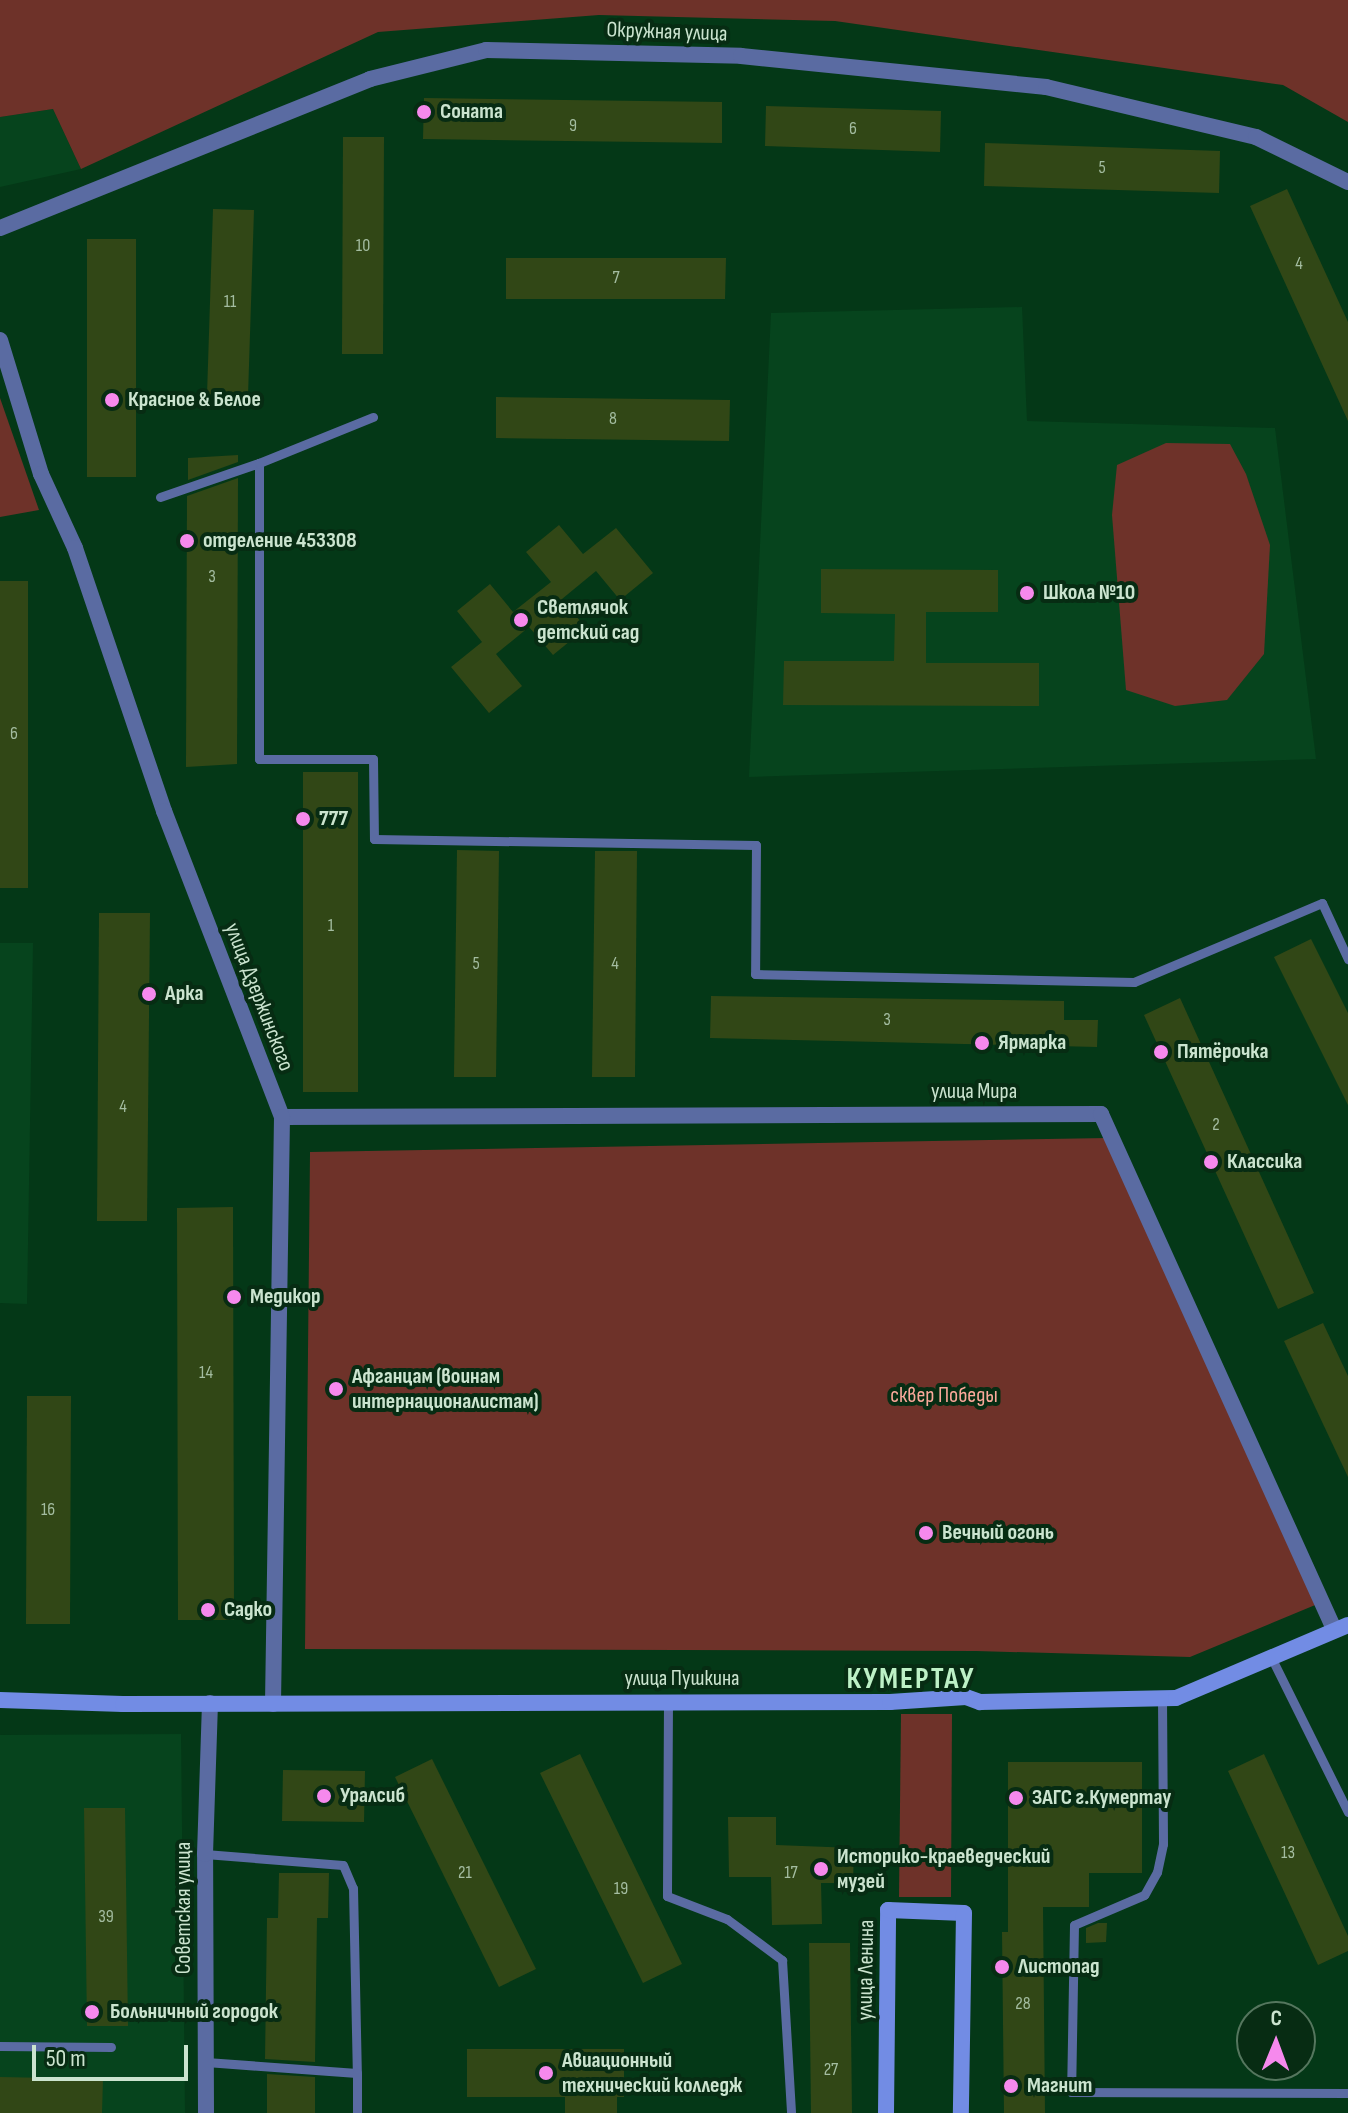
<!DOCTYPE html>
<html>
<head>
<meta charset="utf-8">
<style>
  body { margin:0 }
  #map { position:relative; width:1348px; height:2113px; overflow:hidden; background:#043817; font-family:"Sofia Sans Condensed",sans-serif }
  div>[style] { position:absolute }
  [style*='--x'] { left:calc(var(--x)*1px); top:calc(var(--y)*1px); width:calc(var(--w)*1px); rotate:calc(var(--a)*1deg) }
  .built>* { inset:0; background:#06441d }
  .green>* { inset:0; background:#6e3229 }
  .building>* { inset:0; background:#314716 }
  .service>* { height:9px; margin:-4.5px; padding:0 4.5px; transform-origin:4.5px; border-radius:4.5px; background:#5a6ba2 }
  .minor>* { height:16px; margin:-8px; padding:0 8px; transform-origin:8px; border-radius:8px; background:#5a6ba2 }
  .tertiary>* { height:16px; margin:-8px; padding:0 8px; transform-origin:8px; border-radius:8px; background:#5a6ba2 }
  .secondary>* { height:16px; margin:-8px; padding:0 8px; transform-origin:8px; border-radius:8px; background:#728ce4 }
  .dots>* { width:22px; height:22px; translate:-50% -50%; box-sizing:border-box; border:4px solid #072c13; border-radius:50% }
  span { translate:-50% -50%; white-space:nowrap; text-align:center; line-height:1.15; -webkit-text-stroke:8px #072c13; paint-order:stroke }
  .number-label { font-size:18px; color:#a4bda1 }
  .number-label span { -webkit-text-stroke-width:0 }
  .street-label { font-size:22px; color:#cbe4cf }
  .poi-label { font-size:22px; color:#cbe4cf; font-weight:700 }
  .left { translate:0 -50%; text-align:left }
  .park-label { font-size:22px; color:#fca99b }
  .district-label { font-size:30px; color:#bdf1c6; font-weight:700; letter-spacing:2px }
  .north { position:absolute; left:1236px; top:2001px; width:80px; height:80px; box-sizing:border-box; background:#072c13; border:2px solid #55765e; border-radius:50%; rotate:1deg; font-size:22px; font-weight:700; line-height:32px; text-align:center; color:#cbe4cf }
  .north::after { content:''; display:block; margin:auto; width:28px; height:36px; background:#f689ed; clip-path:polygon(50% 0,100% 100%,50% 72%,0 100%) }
  .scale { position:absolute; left:32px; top:2045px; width:156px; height:36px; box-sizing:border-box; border:4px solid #cbe4cf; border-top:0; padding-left:10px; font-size:24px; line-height:28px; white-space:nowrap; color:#cbe4cf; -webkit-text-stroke:6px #072c13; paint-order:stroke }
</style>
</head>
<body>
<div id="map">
  <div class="built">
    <div style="clip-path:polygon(53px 109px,81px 169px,0 187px,0 117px)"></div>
    <div style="clip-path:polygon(1022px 307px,1027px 421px,1275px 428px,1316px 759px,749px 777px,771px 313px)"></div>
    <div style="clip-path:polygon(0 943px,33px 943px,27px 1304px,0 1303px)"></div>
    <div style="clip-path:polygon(181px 1734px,185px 2113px,0 2113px,0 1735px)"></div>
  </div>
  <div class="green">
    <div style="clip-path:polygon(0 0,1348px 0,1348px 122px,1283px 85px,835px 21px,599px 15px,378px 32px,81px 169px,53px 109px,0 117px)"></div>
    <div style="clip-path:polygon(0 398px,39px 510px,0 517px)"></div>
    <div style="clip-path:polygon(1166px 443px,1230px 444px,1246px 474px,1270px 545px,1264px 654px,1227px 700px,1175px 706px,1126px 690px,1112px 515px,1117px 465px)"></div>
    <div style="clip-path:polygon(1108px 1138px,1320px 1603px,1190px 1657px,976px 1651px,305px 1649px,310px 1152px)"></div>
    <div style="clip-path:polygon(901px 1714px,952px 1714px,951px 1897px,899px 1897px)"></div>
  </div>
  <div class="building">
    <div style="clip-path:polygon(424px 98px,722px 102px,722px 143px,423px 139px)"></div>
    <div style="clip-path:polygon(766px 106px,941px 111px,940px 152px,765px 146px)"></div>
    <div style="clip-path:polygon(343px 137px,384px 137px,383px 354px,342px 354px)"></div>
    <div style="clip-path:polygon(985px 143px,1220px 151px,1219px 193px,984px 186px)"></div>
    <div style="clip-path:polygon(1287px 189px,1348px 322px,1348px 421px,1250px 206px)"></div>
    <div style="clip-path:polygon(213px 209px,254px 210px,248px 396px,207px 395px)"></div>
    <div style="clip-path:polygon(87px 239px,136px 239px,136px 477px,87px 477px)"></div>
    <div style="clip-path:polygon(506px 258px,726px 258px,725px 299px,506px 299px)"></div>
    <div style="clip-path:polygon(496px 397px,730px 400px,729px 441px,496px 438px)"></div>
    <div style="clip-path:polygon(238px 455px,238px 462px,188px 480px,188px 458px)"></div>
    <div style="clip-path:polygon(238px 478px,237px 764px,186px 767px,187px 496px)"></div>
    <div style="clip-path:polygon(559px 525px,583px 554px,616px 528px,653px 573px,620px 600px,596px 571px,562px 599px,586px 628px,553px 655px,529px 627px,496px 654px,522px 686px,489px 713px,451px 667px,482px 642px,457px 611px,490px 584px,513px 612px,551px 582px,526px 552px)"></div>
    <div style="clip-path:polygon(821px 569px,998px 570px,998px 612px,926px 612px,926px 663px,1039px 663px,1039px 706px,783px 705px,784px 661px,894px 661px,895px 614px,821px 613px)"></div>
    <div style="clip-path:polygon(0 581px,28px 581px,28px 888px,0 888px)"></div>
    <div style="clip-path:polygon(303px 772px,358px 772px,358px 1092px,303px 1092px)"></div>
    <div style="clip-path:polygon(457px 850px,499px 851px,496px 1077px,454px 1077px)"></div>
    <div style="clip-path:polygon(595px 851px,637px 851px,635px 1077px,592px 1077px)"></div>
    <div style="clip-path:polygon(99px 913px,150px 913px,147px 1221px,97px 1221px)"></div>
    <div style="clip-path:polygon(1311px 939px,1348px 1013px,1348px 1105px,1274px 957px)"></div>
    <div style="clip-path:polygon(711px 996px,1064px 1001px,1064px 1020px,1098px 1020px,1097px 1047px,710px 1038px)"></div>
    <div style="clip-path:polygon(1180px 998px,1314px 1293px,1278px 1309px,1144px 1015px)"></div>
    <div style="clip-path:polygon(233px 1207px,234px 1620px,178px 1620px,177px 1208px)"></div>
    <div style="clip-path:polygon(1323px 1323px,1348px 1376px,1348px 1477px,1284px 1341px)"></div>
    <div style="clip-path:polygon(27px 1396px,71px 1396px,70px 1624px,26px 1624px)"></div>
    <div style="clip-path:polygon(580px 1754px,682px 1964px,643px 1983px,540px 1773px)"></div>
    <div style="clip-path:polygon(1264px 1754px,1348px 1936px,1348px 1951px,1318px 1965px,1228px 1771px)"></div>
    <div style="clip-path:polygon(432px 1759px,536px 1969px,499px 1987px,395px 1777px)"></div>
    <div style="clip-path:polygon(1008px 1762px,1142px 1762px,1142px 1873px,1089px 1873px,1089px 1907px,1043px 1907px,1045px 2113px,1004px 2113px,1002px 1932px,1008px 1932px)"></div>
    <div style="clip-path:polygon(283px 1770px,365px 1771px,364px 1822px,282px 1821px)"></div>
    <div style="clip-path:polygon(84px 1808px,125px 1808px,128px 2026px,87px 2026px)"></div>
    <div style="clip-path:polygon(728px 1817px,776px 1817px,776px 1845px,854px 1848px,853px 1883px,821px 1883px,822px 1924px,772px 1925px,771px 1877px,729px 1877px)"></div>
    <div style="clip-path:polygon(279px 1873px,329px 1873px,328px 1918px,317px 1918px,315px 2062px,265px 2059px,267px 1918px,278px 1918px)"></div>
    <div style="clip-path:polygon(1098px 1923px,1107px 1923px,1106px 1942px,1086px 1943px,1086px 1928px)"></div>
    <div style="clip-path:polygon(809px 1943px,850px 1943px,852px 2113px,811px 2113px)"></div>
    <div style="clip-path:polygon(467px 2049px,624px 2049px,624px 2097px,617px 2097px,617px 2113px,565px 2113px,565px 2097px,467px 2097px)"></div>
    <div style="clip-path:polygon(267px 2074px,315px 2077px,315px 2113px,267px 2113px)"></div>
    <div style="clip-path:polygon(0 2077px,103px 2079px,102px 2113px,0 2113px)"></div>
  </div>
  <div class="service">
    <div style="--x:259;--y:463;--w:296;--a:90"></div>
    <div style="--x:259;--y:759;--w:114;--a:0"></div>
    <div style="--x:373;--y:759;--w:80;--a:89.3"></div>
    <div style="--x:374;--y:839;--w:382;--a:0.9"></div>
    <div style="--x:756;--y:845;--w:129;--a:90.4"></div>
    <div style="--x:755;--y:974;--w:379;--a:1.2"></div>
    <div style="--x:1134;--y:982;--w:204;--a:-22.8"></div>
    <div style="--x:1322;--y:903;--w:62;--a:65.1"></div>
    <div style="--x:160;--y:497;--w:105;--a:-19"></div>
    <div style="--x:259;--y:463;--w:123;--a:-22"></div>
    <div style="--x:1271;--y:1657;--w:173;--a:63.6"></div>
    <div style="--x:1162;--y:1698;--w:146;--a:89.6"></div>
    <div style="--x:1163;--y:1844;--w:29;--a:102"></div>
    <div style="--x:1157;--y:1872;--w:26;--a:119"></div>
    <div style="--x:1144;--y:1895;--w:76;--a:156.8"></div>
    <div style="--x:1074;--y:1925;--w:167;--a:91"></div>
    <div style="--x:1071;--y:2092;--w:277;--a:0.2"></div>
    <div style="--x:668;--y:1701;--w:195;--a:90.3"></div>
    <div style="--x:667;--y:1896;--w:64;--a:21"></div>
    <div style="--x:727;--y:1919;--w:69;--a:36.7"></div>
    <div style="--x:782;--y:1960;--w:153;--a:86.6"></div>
    <div style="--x:205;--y:1854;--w:138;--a:4.6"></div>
    <div style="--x:343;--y:1865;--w:25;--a:67"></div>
    <div style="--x:353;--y:1888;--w:185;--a:88.8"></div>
    <div style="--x:0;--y:2046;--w:111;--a:0.5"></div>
    <div style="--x:206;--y:2062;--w:151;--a:4.2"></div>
    <div style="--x:357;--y:2073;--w:40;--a:90"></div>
  </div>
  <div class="minor">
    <div style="--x:282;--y:1117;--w:819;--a:-0.21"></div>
    <div style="--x:1101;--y:1114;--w:565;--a:65.66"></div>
  </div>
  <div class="tertiary">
    <div style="--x:0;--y:228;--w:399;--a:-21.9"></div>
    <div style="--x:370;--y:79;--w:120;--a:-14"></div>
    <div style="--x:486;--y:50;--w:255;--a:1.3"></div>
    <div style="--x:741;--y:56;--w:307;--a:5.8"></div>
    <div style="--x:1046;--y:87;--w:216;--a:13.4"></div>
    <div style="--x:1256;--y:137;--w:102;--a:26.1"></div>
    <div style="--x:0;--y:340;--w:140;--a:73"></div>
    <div style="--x:41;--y:474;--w:81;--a:65.3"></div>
    <div style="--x:75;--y:548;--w:278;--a:71.3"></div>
    <div style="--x:164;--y:811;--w:328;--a:68.9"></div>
    <div style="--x:282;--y:1117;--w:587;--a:90.88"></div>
    <div style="--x:206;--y:2113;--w:259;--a:-90.2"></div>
    <div style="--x:205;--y:1854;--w:151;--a:-88.1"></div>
  </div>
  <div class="secondary">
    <div style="--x:0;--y:1700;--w:123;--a:1.9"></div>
    <div style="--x:123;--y:1704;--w:767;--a:-0.15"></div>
    <div style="--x:890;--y:1702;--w:76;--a:-3.8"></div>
    <div style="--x:966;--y:1697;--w:15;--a:20"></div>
    <div style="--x:980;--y:1702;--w:196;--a:-1.2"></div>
    <div style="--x:1176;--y:1698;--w:187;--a:-23"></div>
    <div style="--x:886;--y:2113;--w:203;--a:-89.4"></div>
    <div style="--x:888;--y:1910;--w:76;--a:2.3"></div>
    <div style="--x:964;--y:1913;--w:200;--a:90.9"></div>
  </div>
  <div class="dots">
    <div style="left:424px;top:112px;background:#f689ed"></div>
    <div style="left:112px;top:400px;background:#f689ed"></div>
    <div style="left:187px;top:541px;background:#f689ed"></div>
    <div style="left:1027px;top:593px;background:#f689ed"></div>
    <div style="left:521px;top:620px;background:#f689ed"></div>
    <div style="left:303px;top:819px;background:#f689ed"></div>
    <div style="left:149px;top:994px;background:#f689ed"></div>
    <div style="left:982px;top:1043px;background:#f689ed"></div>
    <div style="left:1161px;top:1052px;background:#f689ed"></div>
    <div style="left:1211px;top:1162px;background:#f689ed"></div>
    <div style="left:234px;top:1297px;background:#f689ed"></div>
    <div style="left:336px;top:1389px;background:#f689ed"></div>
    <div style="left:926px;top:1533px;background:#f689ed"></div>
    <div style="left:208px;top:1610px;background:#f689ed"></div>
    <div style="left:324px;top:1796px;background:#f689ed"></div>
    <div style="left:1016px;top:1798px;background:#f689ed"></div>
    <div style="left:821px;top:1869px;background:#f689ed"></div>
    <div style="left:1002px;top:1967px;background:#f689ed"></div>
    <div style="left:92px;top:2012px;background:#f689ed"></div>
    <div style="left:546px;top:2073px;background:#f689ed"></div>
    <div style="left:1011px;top:2086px;background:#f689ed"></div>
  </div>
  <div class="number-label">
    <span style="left:573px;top:126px">9</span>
    <span style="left:853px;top:129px">6</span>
    <span style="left:1102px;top:168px">5</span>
    <span style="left:363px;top:246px">10</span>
    <span style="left:1299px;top:264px">4</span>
    <span style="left:616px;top:278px">7</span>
    <span style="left:230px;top:302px">11</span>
    <span style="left:613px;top:419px">8</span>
    <span style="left:212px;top:577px">3</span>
    <span style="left:14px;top:734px">6</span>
    <span style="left:331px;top:926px">1</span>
    <span style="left:476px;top:964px">5</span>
    <span style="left:615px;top:964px">4</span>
    <span style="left:887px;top:1020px">3</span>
    <span style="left:123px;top:1107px">4</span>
    <span style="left:1216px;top:1125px">2</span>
    <span style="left:206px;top:1373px">14</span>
    <span style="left:48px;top:1510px">16</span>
    <span style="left:1288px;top:1853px">13</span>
    <span style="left:465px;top:1873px">21</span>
    <span style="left:791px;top:1873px">17</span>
    <span style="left:621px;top:1889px">19</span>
    <span style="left:106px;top:1917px">39</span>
    <span style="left:1023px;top:2004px">28</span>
    <span style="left:831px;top:2070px">27</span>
  </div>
  <div class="street-label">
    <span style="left:667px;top:32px;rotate:2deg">Окружная улица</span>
    <span style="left:259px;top:997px;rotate:69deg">улица Дзержинского</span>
    <span style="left:974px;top:1092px">улица Мира</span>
    <span style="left:682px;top:1679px">улица Пушкина</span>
    <span style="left:184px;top:1908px;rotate:-90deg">Советская улица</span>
    <span style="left:866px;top:1970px;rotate:-89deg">улица Ленина</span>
  </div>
  <div class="poi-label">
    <span class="left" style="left:440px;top:112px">Соната</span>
    <span class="left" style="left:128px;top:400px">Красное &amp; Белое</span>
    <span class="left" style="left:203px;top:541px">отделение 453308</span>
    <span class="left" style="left:1043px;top:593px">Школа №10</span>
    <span class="left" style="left:537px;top:620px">Светлячок<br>детский сад</span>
    <span class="left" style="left:319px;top:819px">777</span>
    <span class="left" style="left:165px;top:994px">Арка</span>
    <span class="left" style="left:998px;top:1043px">Ярмарка</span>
    <span class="left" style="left:1177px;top:1052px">Пятёрочка</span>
    <span class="left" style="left:1227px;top:1162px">Классика</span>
    <span class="left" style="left:250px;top:1297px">Медикор</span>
    <span class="left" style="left:352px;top:1389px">Афганцам (воинам<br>интернационалистам)</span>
    <span class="left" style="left:942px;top:1533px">Вечный огонь</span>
    <span class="left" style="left:224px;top:1610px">Садко</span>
    <span class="left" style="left:340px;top:1796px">Уралсиб</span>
    <span class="left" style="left:1032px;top:1798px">ЗАГС г.Кумертау</span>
    <span class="left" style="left:837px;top:1869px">Историко-краеведческий<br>музей</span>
    <span class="left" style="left:1018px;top:1967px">Листопад</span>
    <span class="left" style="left:110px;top:2012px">Больничный городок</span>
    <span class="left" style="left:562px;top:2073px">Авиационный<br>технический колледж</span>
    <span class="left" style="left:1027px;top:2086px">Магнит</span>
  </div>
  <div class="park-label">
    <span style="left:944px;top:1396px">сквер Победы</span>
  </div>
  <div class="district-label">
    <span style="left:911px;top:1679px">КУМЕРТАУ</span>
  </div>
  <div class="north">С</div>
  <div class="scale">50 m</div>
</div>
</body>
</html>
